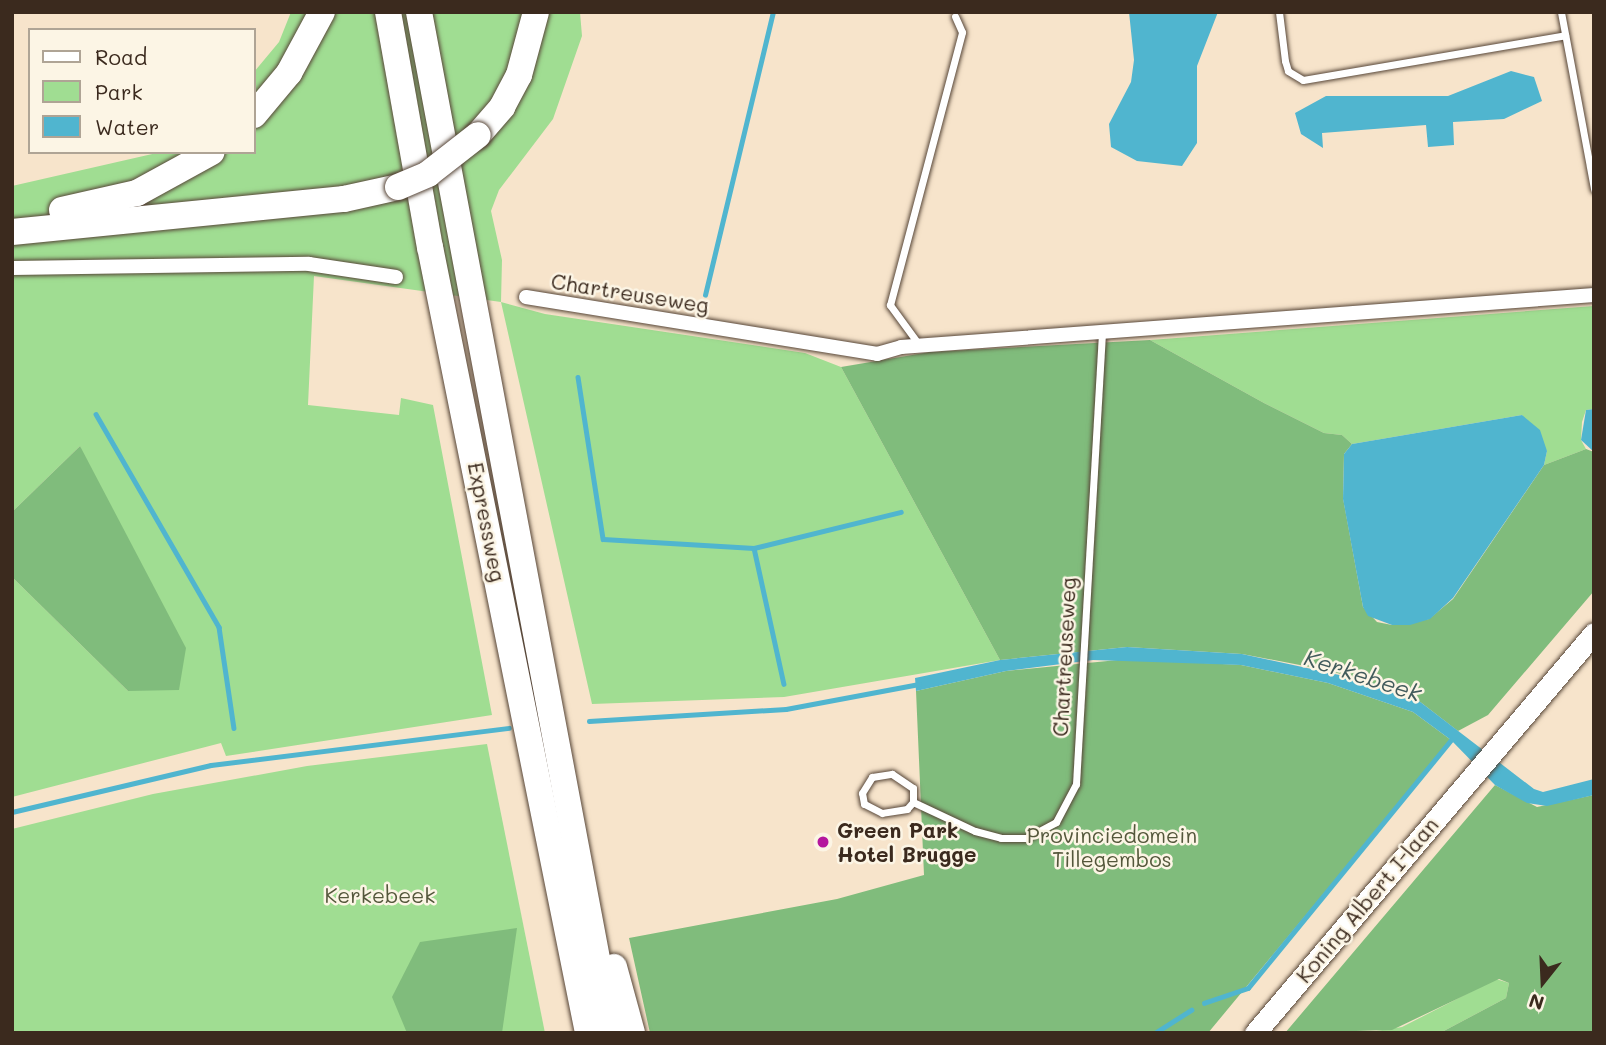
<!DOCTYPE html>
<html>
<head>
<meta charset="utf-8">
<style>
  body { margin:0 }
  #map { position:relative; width:1606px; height:1045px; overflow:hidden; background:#f7e4cb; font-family:Mali,sans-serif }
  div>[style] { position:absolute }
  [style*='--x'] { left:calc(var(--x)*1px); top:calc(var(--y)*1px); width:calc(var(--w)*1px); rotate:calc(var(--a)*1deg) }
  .green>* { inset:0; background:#a0dd92 }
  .forest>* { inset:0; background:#80bc7c }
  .water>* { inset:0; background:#50b5cf }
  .stream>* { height:4.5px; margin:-2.25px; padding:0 2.25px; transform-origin:2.25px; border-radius:2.25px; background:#50b5cf }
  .roads { filter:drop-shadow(0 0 2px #574638) drop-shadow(0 0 2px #574638) }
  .lane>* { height:7px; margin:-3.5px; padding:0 3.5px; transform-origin:3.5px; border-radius:3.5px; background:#fff }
  .street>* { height:14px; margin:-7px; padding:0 7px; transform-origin:7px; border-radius:7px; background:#fff }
  .secondary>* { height:21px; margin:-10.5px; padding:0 10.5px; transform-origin:10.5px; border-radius:10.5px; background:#fff }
  .highway>* { height:26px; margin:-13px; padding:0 13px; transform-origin:13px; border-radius:13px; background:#fff }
  .bridges { filter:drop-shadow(0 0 2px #574638) drop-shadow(0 0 2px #574638) }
  .highway-bridge>* { height:26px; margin:-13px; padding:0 13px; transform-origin:13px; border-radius:13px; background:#fff }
  .dots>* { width:19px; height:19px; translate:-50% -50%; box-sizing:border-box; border:4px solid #fcf5e5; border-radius:50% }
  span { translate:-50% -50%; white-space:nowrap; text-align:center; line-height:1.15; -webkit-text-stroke:5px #fcf5e5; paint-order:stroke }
  .street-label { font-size:21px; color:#3b2a1e }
  .poi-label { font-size:21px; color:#3b2a1e; font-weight:700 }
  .left { translate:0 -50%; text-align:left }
  .park-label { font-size:21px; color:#54573b }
  .water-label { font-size:23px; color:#425b5c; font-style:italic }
  .frame { position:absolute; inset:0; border:14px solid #3b2a1e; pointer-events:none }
  .legend { position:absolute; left:28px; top:28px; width:228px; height:126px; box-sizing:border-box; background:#fcf5e5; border:2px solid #afa495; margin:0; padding:9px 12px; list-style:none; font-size:21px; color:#3b2a1e }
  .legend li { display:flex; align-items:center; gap:14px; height:35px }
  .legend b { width:35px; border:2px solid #afa495 }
  .north { position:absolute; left:1508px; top:947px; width:70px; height:70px; -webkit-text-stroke:5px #fcf5e5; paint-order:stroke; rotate:198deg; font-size:19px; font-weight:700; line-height:28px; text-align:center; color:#3b2a1e }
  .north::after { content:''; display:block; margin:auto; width:24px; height:32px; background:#3b2a1e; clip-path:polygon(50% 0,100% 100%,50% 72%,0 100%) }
</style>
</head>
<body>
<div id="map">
  <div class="green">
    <div style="clip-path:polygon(291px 12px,580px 12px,582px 36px,553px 119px,499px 190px,491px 211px,502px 260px,501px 302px,545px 314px,805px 353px,841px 367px,1000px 660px,784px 697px,592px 704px,501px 302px,314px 276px,308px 405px,399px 415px,401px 398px,433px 405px,492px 715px,226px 756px,221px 743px,12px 797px,12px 577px,128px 691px,80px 446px,12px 512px,12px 186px,161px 152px,254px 152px,254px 72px,279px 42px)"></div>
    <div style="clip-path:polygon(1594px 306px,1594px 409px,1586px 410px,1582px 422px,1581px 440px,1586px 449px,1544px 465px,1547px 451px,1522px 415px,1352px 444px,1342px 435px,1324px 433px,1264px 403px,1150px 340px)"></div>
    <div style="clip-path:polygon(487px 744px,545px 1033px,12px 1033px,12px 829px,153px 794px,307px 766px)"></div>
    <div style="clip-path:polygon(1496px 979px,1509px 983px,1506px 998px,1440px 1033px,1363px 1033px,1402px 1027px)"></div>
  </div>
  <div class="forest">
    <div style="clip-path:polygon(1150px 340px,1264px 403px,1324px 433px,1342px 435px,1352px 444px,1344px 454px,1343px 498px,1363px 607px,1377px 622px,1392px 625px,1429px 619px,1453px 599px,1544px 465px,1586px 449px,1594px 452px,1594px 591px,1488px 715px,1458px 731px,1419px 701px,1398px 692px,1331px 671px,1242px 654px,1127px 647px,1000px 660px,841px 367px,930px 352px)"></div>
    <div style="clip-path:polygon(80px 446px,186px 648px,179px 690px,128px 691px,12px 577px,12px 512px)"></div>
    <div style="clip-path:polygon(1128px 659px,1241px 665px,1328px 683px,1413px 712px,1451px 740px,1208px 1033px,650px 1033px,629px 938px,837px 899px,924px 875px,916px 691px,1006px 671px)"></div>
    <div style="clip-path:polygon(1495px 785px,1537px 807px,1594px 795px,1594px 1033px,1440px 1033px,1506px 998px,1509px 983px,1499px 979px,1392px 1030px,1285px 1033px)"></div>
    <div style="clip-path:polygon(517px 928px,502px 1033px,407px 1033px,392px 997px,420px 942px)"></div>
  </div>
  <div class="water">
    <div style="clip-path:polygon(1129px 12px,1218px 12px,1197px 66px,1197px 143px,1182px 166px,1137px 161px,1111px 147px,1109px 124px,1131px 82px,1134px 60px)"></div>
    <div style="clip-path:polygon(1511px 71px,1534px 77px,1542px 101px,1504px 119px,1453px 122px,1454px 145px,1428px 147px,1426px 125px,1322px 133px,1323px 148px,1301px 134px,1295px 113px,1326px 96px,1448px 96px)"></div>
    <div style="clip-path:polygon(1594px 409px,1594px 452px,1581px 440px,1586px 410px)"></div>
    <div style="clip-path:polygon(1522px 415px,1540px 430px,1547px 451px,1544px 465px,1453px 598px,1430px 619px,1410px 625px,1392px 625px,1368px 616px,1363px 607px,1343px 499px,1344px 454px,1352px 444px)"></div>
    <div style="clip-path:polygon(1127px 647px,1242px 654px,1367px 681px,1419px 701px,1534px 789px,1543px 792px,1594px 779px,1594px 795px,1547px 806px,1527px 803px,1495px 785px,1451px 740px,1413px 712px,1328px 683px,1241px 665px,1093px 660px,1006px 671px,916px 691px,915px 678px,1000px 660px)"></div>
  </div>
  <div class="stream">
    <div style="--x:705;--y:295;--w:291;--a:-76.5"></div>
    <div style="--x:578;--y:377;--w:164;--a:81.2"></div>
    <div style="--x:603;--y:539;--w:151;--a:3.4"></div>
    <div style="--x:754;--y:548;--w:151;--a:-13.8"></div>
    <div style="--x:96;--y:414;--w:246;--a:60"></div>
    <div style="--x:219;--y:627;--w:102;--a:81.6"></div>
    <div style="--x:754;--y:548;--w:139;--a:77.6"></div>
    <div style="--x:589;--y:721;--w:197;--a:-3.5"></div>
    <div style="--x:786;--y:709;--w:135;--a:-10.6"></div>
    <div style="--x:12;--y:812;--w:204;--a:-13.3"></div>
    <div style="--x:211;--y:765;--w:300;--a:-7.1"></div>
    <div style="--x:1204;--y:1003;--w:46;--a:-18.8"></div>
    <div style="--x:1248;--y:988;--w:325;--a:-50.7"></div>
    <div style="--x:1155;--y:1033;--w:43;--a:-32.6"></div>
  </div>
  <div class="roads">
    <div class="lane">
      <div style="--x:1279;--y:12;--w:49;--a:83"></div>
      <div style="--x:1285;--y:61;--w:10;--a:73"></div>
      <div style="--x:1288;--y:71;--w:17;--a:31"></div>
      <div style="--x:1303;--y:80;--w:266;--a:-9.7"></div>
      <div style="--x:1561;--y:12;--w:180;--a:79.4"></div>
      <div style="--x:920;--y:346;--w:51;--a:-126.2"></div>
      <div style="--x:890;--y:305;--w:282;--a:-75.2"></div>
      <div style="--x:962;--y:32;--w:17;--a:-114"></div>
      <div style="--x:913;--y:802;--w:9;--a:131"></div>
      <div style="--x:907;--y:809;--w:25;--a:171"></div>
      <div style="--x:882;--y:813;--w:20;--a:-153"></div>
      <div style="--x:864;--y:804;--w:11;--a:-100"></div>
      <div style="--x:862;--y:793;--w:19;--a:-58"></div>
      <div style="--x:872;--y:777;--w:20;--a:-9"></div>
      <div style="--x:892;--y:774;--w:25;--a:34"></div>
      <div style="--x:913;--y:788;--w:14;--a:90"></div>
      <div style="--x:913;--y:802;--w:68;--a:25.1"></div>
      <div style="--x:975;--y:831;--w:27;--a:15"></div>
      <div style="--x:1001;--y:838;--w:25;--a:0"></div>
      <div style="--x:1026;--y:838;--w:34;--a:-28"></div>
      <div style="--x:1056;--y:822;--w:43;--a:-62.2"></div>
      <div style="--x:1076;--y:784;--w:451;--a:-86.7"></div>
    </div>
    <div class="street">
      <div style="--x:12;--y:268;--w:297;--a:-0.8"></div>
      <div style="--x:309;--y:264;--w:88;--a:8.5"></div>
      <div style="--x:526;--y:297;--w:356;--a:9.2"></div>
      <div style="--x:877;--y:354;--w:25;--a:-16"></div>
      <div style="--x:901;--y:347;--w:695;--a:-4.29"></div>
    </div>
    <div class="secondary">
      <div style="--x:1255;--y:1033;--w:524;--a:-49.72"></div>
    </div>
    <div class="highway">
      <div style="--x:388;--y:12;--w:239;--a:79.9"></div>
      <div style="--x:430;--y:247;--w:802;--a:78.63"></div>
      <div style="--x:419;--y:12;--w:1039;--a:79.35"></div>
      <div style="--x:254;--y:115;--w:55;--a:-50.2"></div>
      <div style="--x:289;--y:73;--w:69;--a:-61.6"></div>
      <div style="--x:478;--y:135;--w:37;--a:-49"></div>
      <div style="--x:502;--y:107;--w:36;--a:-62"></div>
      <div style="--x:519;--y:75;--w:65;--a:-74.9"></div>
      <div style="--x:62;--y:210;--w:77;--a:-12.8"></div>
      <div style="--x:137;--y:193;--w:85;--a:-28.7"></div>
      <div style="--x:12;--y:232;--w:334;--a:-5.7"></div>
      <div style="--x:344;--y:199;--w:55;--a:-12.5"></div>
      <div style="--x:614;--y:967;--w:68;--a:74.7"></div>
    </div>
  </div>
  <div class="bridges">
    <div class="highway-bridge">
      <div style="--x:398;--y:187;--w:33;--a:-23"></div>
      <div style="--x:428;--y:174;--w:63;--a:-38"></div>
    </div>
  </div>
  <div class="dots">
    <div style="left:823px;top:842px;background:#b5179e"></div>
  </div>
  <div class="street-label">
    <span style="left:630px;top:293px;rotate:9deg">Chartreuseweg</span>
    <span style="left:487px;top:522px;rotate:79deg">Expressweg</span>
    <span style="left:1064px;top:657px;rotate:-87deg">Chartreuseweg</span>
    <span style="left:1367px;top:900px;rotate:-50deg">Koning Albert I-laan</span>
  </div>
  <div class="poi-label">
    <span class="left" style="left:837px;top:842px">Green Park<br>Hotel Brugge</span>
  </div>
  <div class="park-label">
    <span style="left:1112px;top:847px">Provinciedomein<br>Tillegembos</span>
    <span style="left:380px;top:895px">Kerkebeek</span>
  </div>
  <div class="water-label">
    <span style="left:1363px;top:675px;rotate:18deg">Kerkebeek</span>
  </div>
  <div class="frame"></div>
  <ul class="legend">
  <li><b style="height:9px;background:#fff"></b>Road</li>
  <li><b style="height:19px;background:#a0dd92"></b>Park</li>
  <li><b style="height:19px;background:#50b5cf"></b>Water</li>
  </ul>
  <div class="north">N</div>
</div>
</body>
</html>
